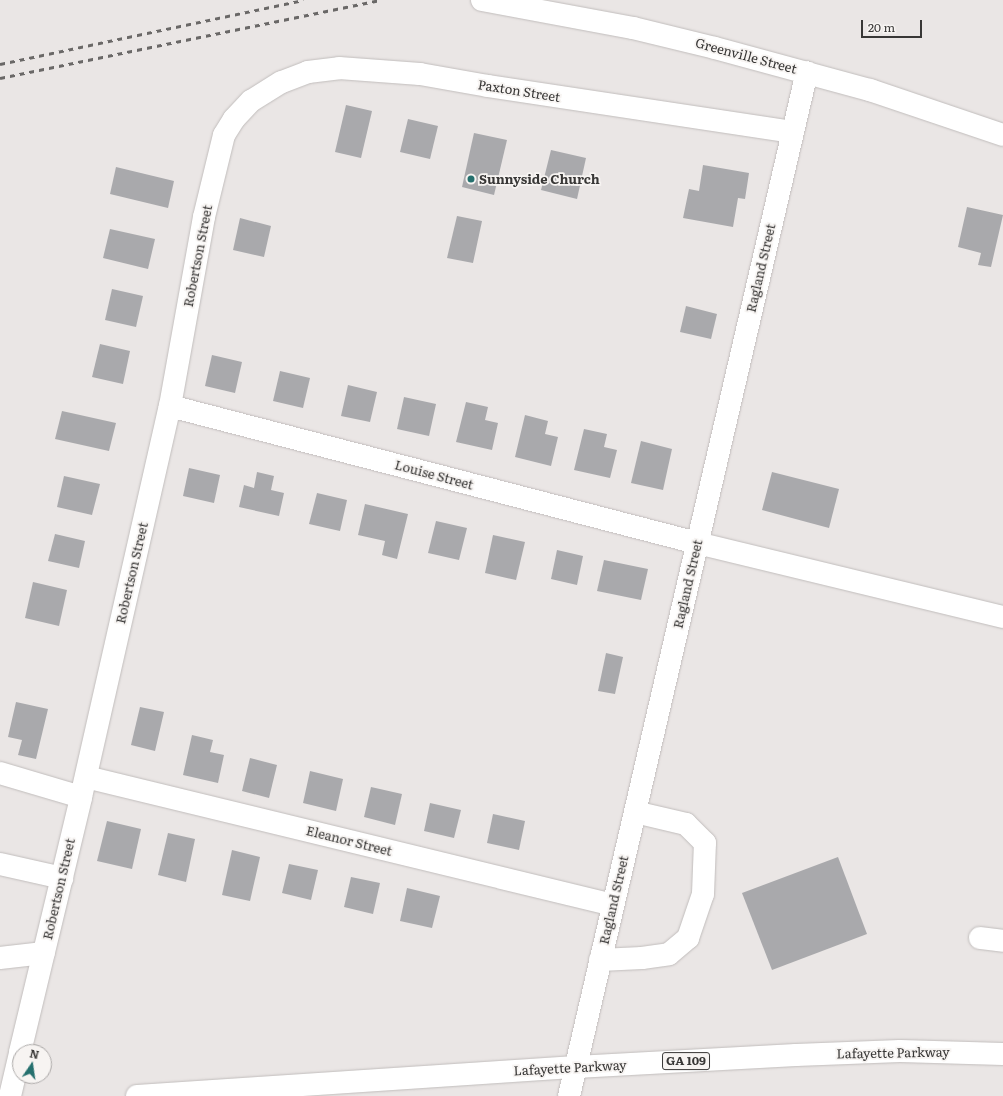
<!DOCTYPE html>
<html>
<head>
<meta charset="utf-8">
<style>
  body { margin:0 }
  #map { position:relative; width:1003px; height:1096px; overflow:hidden; background:#eae6e5; font-family:Literata,serif }
  div>[style] { position:absolute }
  [style*='--x'] { left:calc(var(--x)*1px); top:calc(var(--y)*1px); width:calc(var(--w)*1px); rotate:calc(var(--a)*1deg) }
  .building>* { inset:0; background:#a9a9ac }
  .roads { filter:drop-shadow(0 0 1px #c1bdbc) drop-shadow(0 0 1px #c1bdbc) }
  .minor>* { height:22px; margin:-11px; padding:0 11px; transform-origin:11px; border-radius:11px; background:#fff }
  .highway>* { height:22px; margin:-11px; padding:0 11px; transform-origin:11px; border-radius:11px; background:#fff }
  .rail>* { height:3px; margin-top:-1.5px; transform-origin:0; background:repeating-linear-gradient(90deg,#6a6867 0 5px,transparent 0 10px) }
  .dots>* { width:11px; height:11px; translate:-50% -50%; box-sizing:border-box; border:2px solid #f7f4f2; border-radius:50% }
  span { translate:-50% -50%; white-space:nowrap; text-align:center; line-height:1.15; -webkit-text-stroke:3.5px #f7f4f2; paint-order:stroke }
  .shield-label span { padding:1px 3px; background:#f7f4f2; border:1px solid; border-radius:3px; -webkit-text-stroke-width:0 }
  .shield-label { font-size:12px; color:#383736; font-weight:700 }
  .street-label { font-size:13px; color:#383736 }
  .poi-label { font-size:13px; color:#383736; font-weight:700 }
  .left { translate:0 -50%; text-align:left }
  .north { position:absolute; left:12px; top:1044px; width:40px; height:40px; box-sizing:border-box; background:#f7f4f2; border:1px solid #aba8a7; border-radius:50%; rotate:13deg; font-size:11px; font-weight:700; line-height:16px; text-align:center; color:#383736 }
  .north::after { content:''; display:block; margin:auto; width:14px; height:18px; background:#25706e; clip-path:polygon(50% 0,100% 100%,50% 72%,0 100%) }
  .scale { position:absolute; left:861px; top:20px; width:61px; height:18px; box-sizing:border-box; border:2px solid #383736; border-top:0; padding-left:5px; font-size:12px; line-height:14px; white-space:nowrap; color:#383736; -webkit-text-stroke:3px #f7f4f2; paint-order:stroke }
</style>
</head>
<body>
<div id="map">
  <div class="building">
    <div style="clip-path:polygon(346px 105px,372px 111px,361px 158px,335px 152px)"></div>
    <div style="clip-path:polygon(408px 119px,438px 126px,430px 159px,400px 152px)"></div>
    <div style="clip-path:polygon(474px 133px,507px 140px,494px 195px,462px 187px)"></div>
    <div style="clip-path:polygon(551px 150px,586px 158px,577px 199px,541px 190px)"></div>
    <div style="clip-path:polygon(703px 165px,749px 173px,745px 199px,738px 198px,733px 227px,683px 218px,689px 189px,699px 191px)"></div>
    <div style="clip-path:polygon(116px 167px,174px 181px,168px 208px,110px 194px)"></div>
    <div style="clip-path:polygon(967px 207px,1003px 215px,991px 267px,978px 265px,981px 253px,958px 247px)"></div>
    <div style="clip-path:polygon(457px 216px,482px 221px,473px 263px,447px 258px)"></div>
    <div style="clip-path:polygon(240px 218px,271px 226px,264px 257px,233px 250px)"></div>
    <div style="clip-path:polygon(110px 229px,155px 239px,148px 269px,103px 258px)"></div>
    <div style="clip-path:polygon(112px 289px,143px 296px,136px 327px,105px 320px)"></div>
    <div style="clip-path:polygon(686px 306px,717px 314px,711px 339px,680px 332px)"></div>
    <div style="clip-path:polygon(100px 344px,130px 351px,123px 384px,92px 377px)"></div>
    <div style="clip-path:polygon(212px 355px,242px 362px,235px 393px,205px 386px)"></div>
    <div style="clip-path:polygon(280px 371px,310px 378px,303px 408px,273px 401px)"></div>
    <div style="clip-path:polygon(348px 385px,377px 392px,370px 422px,341px 416px)"></div>
    <div style="clip-path:polygon(404px 397px,436px 404px,429px 436px,397px 429px)"></div>
    <div style="clip-path:polygon(466px 402px,488px 407px,485px 420px,498px 423px,492px 450px,456px 442px)"></div>
    <div style="clip-path:polygon(62px 411px,116px 423px,109px 451px,55px 439px)"></div>
    <div style="clip-path:polygon(525px 415px,548px 421px,545px 434px,558px 437px,551px 466px,515px 457px)"></div>
    <div style="clip-path:polygon(584px 429px,607px 434px,604px 447px,617px 450px,610px 478px,574px 470px)"></div>
    <div style="clip-path:polygon(641px 441px,672px 449px,663px 490px,631px 483px)"></div>
    <div style="clip-path:polygon(189px 468px,220px 475px,214px 503px,183px 496px)"></div>
    <div style="clip-path:polygon(257px 472px,274px 476px,271px 490px,284px 493px,279px 516px,239px 507px,244px 485px,254px 488px)"></div>
    <div style="clip-path:polygon(772px 472px,839px 489px,829px 528px,762px 510px)"></div>
    <div style="clip-path:polygon(64px 476px,100px 484px,92px 515px,57px 507px)"></div>
    <div style="clip-path:polygon(317px 493px,347px 500px,340px 531px,309px 524px)"></div>
    <div style="clip-path:polygon(365px 504px,408px 514px,397px 559px,382px 555px,385px 541px,358px 535px)"></div>
    <div style="clip-path:polygon(436px 521px,467px 528px,459px 560px,428px 553px)"></div>
    <div style="clip-path:polygon(55px 534px,85px 541px,79px 568px,48px 561px)"></div>
    <div style="clip-path:polygon(493px 535px,525px 542px,516px 580px,485px 573px)"></div>
    <div style="clip-path:polygon(557px 550px,583px 556px,577px 585px,551px 579px)"></div>
    <div style="clip-path:polygon(604px 560px,648px 569px,641px 600px,597px 591px)"></div>
    <div style="clip-path:polygon(33px 582px,67px 590px,59px 626px,25px 618px)"></div>
    <div style="clip-path:polygon(606px 653px,623px 657px,615px 694px,598px 691px)"></div>
    <div style="clip-path:polygon(16px 702px,48px 709px,36px 759px,18px 755px,22px 740px,8px 737px)"></div>
    <div style="clip-path:polygon(140px 707px,164px 712px,155px 751px,131px 745px)"></div>
    <div style="clip-path:polygon(192px 735px,213px 740px,210px 752px,224px 755px,218px 783px,183px 775px)"></div>
    <div style="clip-path:polygon(250px 758px,277px 765px,269px 798px,242px 791px)"></div>
    <div style="clip-path:polygon(310px 771px,343px 779px,336px 811px,303px 803px)"></div>
    <div style="clip-path:polygon(371px 787px,402px 794px,395px 825px,364px 817px)"></div>
    <div style="clip-path:polygon(430px 803px,461px 810px,454px 838px,424px 831px)"></div>
    <div style="clip-path:polygon(493px 814px,525px 821px,519px 850px,487px 843px)"></div>
    <div style="clip-path:polygon(107px 821px,141px 829px,132px 869px,97px 861px)"></div>
    <div style="clip-path:polygon(168px 833px,195px 839px,186px 882px,158px 875px)"></div>
    <div style="clip-path:polygon(232px 850px,260px 857px,250px 901px,222px 895px)"></div>
    <div style="clip-path:polygon(838px 857px,867px 934px,772px 970px,742px 893px)"></div>
    <div style="clip-path:polygon(289px 864px,318px 870px,311px 900px,282px 893px)"></div>
    <div style="clip-path:polygon(351px 877px,380px 883px,373px 914px,344px 907px)"></div>
    <div style="clip-path:polygon(407px 888px,440px 896px,432px 928px,400px 921px)"></div>
  </div>
  <div class="roads">
    <div class="minor">
      <div style="--x:482;--y:0;--w:154;--a:10.5"></div>
      <div style="--x:633;--y:28;--w:84;--a:13.7"></div>
      <div style="--x:715;--y:48;--w:161;--a:15.2"></div>
      <div style="--x:870;--y:90;--w:140;--a:18.7"></div>
      <div style="--x:170;--y:406;--w:545;--a:14.57"></div>
      <div style="--x:697;--y:543;--w:315;--a:13.6"></div>
      <div style="--x:0;--y:773;--w:84;--a:16.5"></div>
      <div style="--x:86;--y:777;--w:542;--a:13.65"></div>
      <div style="--x:0;--y:864;--w:64;--a:12.7"></div>
      <div style="--x:980;--y:938;--w:23;--a:7"></div>
      <div style="--x:0;--y:958;--w:44;--a:-6.5"></div>
      <div style="--x:600;--y:960;--w:42;--a:-2.7"></div>
      <div style="--x:642;--y:958;--w:27;--a:-8"></div>
      <div style="--x:669;--y:954;--w:25;--a:-40"></div>
      <div style="--x:688;--y:938;--w:46;--a:-71.2"></div>
      <div style="--x:703;--y:894;--w:51;--a:-87.8"></div>
      <div style="--x:705;--y:843;--w:27;--a:-135"></div>
      <div style="--x:686;--y:824;--w:52;--a:-166.8"></div>
      <div style="--x:20;--y:1052;--w:262;--a:-76.5"></div>
      <div style="--x:81;--y:797;--w:401;--a:-77.2"></div>
      <div style="--x:170;--y:406;--w:192;--a:-79.8"></div>
      <div style="--x:204;--y:217;--w:84;--a:-76.3"></div>
      <div style="--x:224;--y:135;--w:19;--a:-58"></div>
      <div style="--x:234;--y:119;--w:25;--a:-47"></div>
      <div style="--x:251;--y:101;--w:36;--a:-32"></div>
      <div style="--x:282;--y:82;--w:28;--a:-21"></div>
      <div style="--x:308;--y:72;--w:31;--a:-7"></div>
      <div style="--x:339;--y:68;--w:81;--a:4.2"></div>
      <div style="--x:420;--y:74;--w:69;--a:10"></div>
      <div style="--x:488;--y:86;--w:308;--a:8.6"></div>
      <div style="--x:10;--y:1096;--w:44;--a:-76.9"></div>
      <div style="--x:569;--y:1096;--w:1051;--a:-76.92"></div>
    </div>
    <div class="highway">
      <div style="--x:137;--y:1096;--w:440;--a:-3.8"></div>
      <div style="--x:576;--y:1067;--w:220;--a:-3.1"></div>
      <div style="--x:796;--y:1055;--w:104;--a:-2.2"></div>
      <div style="--x:900;--y:1051;--w:103;--a:1.7"></div>
    </div>
  </div>
  <div class="rail">
    <div style="--x:0;--y:64;--w:310;--a:-11.9"></div>
    <div style="--x:0;--y:78;--w:387;--a:-11.6"></div>
  </div>
  <div class="dots">
    <div style="left:471px;top:179px;background:#25706e"></div>
  </div>
  <div class="shield-label">
    <span style="left:686px;top:1061px">GA 109</span>
  </div>
  <div class="street-label">
    <span style="left:746px;top:56px;rotate:15deg">Greenville Street</span>
    <span style="left:519px;top:91px;rotate:9deg">Paxton Street</span>
    <span style="left:198px;top:256px;rotate:-79deg">Robertson Street</span>
    <span style="left:761px;top:268px;rotate:-77deg">Ragland Street</span>
    <span style="left:434px;top:475px;rotate:15deg">Louise Street</span>
    <span style="left:132px;top:573px;rotate:-77deg">Robertson Street</span>
    <span style="left:688px;top:584px;rotate:-77deg">Ragland Street</span>
    <span style="left:349px;top:841px;rotate:14deg">Eleanor Street</span>
    <span style="left:59px;top:889px;rotate:-77deg">Robertson Street</span>
    <span style="left:614px;top:900px;rotate:-77deg">Ragland Street</span>
    <span style="left:893px;top:1053px;rotate:-1deg">Lafayette Parkway</span>
    <span style="left:570px;top:1068px;rotate:-3deg">Lafayette Parkway</span>
  </div>
  <div class="poi-label">
    <span class="left" style="left:479px;top:179px">Sunnyside Church</span>
  </div>
  <div class="north">N</div>
  <div class="scale">20 m</div>
</div>
</body>
</html>
